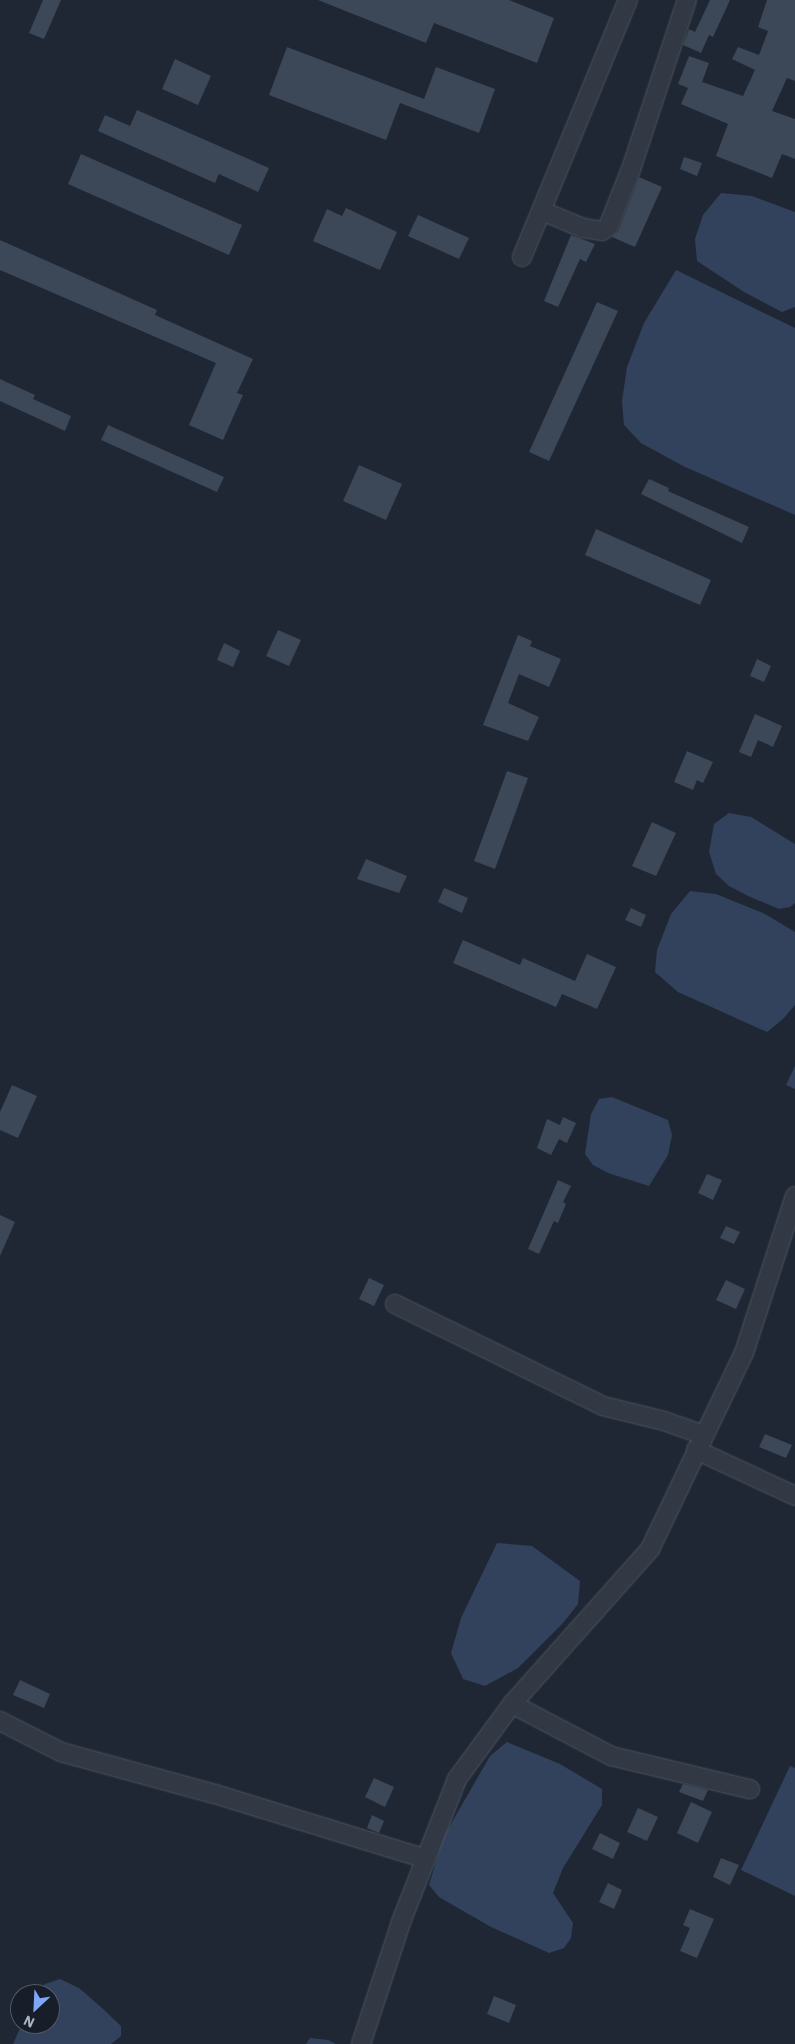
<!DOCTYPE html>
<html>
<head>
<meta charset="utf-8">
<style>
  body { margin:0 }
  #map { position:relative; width:795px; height:2044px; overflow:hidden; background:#1f2734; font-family:"IBM Plex Sans",sans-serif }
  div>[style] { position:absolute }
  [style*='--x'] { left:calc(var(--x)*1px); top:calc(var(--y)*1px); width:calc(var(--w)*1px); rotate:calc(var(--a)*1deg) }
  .water>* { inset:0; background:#32425c }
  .building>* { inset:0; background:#3c4757 }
  .roads { filter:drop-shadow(0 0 1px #4c5460) drop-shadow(0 0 1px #4c5460) }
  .street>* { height:18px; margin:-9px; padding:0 9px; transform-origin:9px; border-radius:9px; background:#323945 }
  span { translate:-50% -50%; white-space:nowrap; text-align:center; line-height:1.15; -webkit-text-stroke:4.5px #181e29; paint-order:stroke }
  .north { position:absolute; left:10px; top:1984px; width:50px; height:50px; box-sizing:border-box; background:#181e29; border:1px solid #535a67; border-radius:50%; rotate:205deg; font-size:14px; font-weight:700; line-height:20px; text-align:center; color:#abb4c3 }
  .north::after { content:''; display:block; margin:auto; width:18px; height:22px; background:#7ca8f7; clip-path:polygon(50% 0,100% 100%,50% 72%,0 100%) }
</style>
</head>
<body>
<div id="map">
  <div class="water">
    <div style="clip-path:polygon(721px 193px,752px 196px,795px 212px,795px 307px,782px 312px,744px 292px,697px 261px,695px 239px,703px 215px)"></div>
    <div style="clip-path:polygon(676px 270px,795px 328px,795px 515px,683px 466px,641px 443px,624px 425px,622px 401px,627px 367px,644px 323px)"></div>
    <div style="clip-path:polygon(729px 813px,751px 817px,795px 844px,795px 903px,790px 907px,779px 909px,748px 896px,729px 886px,716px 874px,709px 852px,714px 824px)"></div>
    <div style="clip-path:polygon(690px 891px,716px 894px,765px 914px,795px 932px,795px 1005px,783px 1019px,767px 1032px,678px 992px,655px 972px,657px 950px,671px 914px)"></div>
    <div style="clip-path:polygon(795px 1066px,795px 1089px,786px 1085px)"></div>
    <div style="clip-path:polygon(612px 1097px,668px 1120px,672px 1135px,668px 1155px,649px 1186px,608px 1173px,593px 1165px,585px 1154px,591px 1114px,599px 1099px)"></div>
    <div style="clip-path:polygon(497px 1543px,532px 1546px,580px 1581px,578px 1604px,563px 1623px,518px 1668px,485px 1686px,463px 1679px,451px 1653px,461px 1618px)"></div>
    <div style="clip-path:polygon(507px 1742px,560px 1764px,602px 1789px,602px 1805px,563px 1868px,553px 1893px,573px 1923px,571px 1938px,564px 1948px,549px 1953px,491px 1927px,439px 1897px,429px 1885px,444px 1836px,490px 1756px)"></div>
    <div style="clip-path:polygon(790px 1766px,795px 1768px,795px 1896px,741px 1870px)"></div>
    <div style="clip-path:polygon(60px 1979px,79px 1988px,102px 2008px,121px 2026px,121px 2036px,111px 2044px,13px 2044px,22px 2024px,50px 2024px,50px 1994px,38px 1994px,45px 1984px)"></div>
    <div style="clip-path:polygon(310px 2038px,328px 2040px,336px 2044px,306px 2044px)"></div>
  </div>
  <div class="building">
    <div style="clip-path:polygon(43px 0,61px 0,44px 39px,29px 33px)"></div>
    <div style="clip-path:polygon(318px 0,509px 0,554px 18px,537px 63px,434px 23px,426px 43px)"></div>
    <div style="clip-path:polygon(710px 0,730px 0,713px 37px,709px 35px,701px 53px,683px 45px,689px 29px,695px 32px)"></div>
    <div style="clip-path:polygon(767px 0,795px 0,795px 81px,787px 78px,772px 111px,795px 119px,795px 159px,782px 154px,772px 178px,716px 156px,728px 124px,681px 104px,688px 88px,678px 84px,689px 56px,709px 63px,702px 82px,743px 96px,755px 70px,732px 59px,738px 47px,759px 55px,768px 31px,758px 27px)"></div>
    <div style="clip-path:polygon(287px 47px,424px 99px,436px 67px,495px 89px,479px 133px,400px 103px,386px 140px,269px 95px)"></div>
    <div style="clip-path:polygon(175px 59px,211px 76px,198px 105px,162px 89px)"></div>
    <div style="clip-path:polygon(137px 110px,269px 168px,258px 192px,219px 174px,215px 183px,98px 131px,105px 115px,130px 126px)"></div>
    <div style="clip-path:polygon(81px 154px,242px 225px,229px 255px,68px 184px)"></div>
    <div style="clip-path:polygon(684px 157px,702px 163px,697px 176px,680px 169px)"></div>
    <div style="clip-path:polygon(639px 177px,662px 187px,635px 247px,612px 237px,618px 231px)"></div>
    <div style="clip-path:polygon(346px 208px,397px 232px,380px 270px,313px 241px,327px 209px,342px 216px)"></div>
    <div style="clip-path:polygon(418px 215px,469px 238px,459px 259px,408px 236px)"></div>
    <div style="clip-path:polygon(571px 235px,595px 244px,586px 262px,580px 259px,558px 307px,544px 301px)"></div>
    <div style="clip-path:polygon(0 240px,157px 310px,155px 315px,253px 359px,237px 393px,243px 395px,223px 440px,189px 425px,216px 363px,0 270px)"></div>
    <div style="clip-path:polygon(597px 302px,618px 311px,549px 461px,529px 452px)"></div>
    <div style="clip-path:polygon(0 379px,35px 395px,33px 399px,71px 416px,65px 431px,0 401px)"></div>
    <div style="clip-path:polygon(108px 425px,224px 477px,217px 492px,101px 440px)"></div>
    <div style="clip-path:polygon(359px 465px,402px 484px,386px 520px,343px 501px)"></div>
    <div style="clip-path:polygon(649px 479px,669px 488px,668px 491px,749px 527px,742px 543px,641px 494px)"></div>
    <div style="clip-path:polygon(596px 529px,711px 580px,700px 605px,585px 555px)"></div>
    <div style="clip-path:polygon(278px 630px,301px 640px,289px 666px,266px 656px)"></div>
    <div style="clip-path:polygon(518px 635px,532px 641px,530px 646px,561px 659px,549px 687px,519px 674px,508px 703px,539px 717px,528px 741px,483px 725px)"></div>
    <div style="clip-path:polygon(224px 643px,240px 651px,233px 667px,217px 660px)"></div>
    <div style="clip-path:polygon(757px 659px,771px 666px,764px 682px,750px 676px)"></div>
    <div style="clip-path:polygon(755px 714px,782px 726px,773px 747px,758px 740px,751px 757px,739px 752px)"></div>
    <div style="clip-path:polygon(687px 751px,713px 762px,703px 783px,697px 780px,693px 790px,674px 782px)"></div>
    <div style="clip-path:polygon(507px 771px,528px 778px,495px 869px,474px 861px)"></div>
    <div style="clip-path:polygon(652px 822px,676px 833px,656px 876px,632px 866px)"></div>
    <div style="clip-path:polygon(366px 859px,407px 876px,399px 893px,357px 879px)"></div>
    <div style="clip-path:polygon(444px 888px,468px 898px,462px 913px,438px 902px)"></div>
    <div style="clip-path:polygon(631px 908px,646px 915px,641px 927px,625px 920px)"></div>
    <div style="clip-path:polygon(463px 940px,520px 965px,523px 958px,575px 981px,587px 954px,616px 967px,597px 1009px,562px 994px,556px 1007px,453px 963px)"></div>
    <div style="clip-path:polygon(12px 1085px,37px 1096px,18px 1138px,0 1130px,0 1112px)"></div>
    <div style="clip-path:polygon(563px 1117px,576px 1123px,567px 1143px,559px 1139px,551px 1155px,537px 1148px,547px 1119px,560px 1125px)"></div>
    <div style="clip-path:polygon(707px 1174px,722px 1180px,713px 1200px,698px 1193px)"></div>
    <div style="clip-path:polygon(558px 1180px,571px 1186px,563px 1202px,566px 1204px,558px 1223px,554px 1221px,539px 1254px,528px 1249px)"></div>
    <div style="clip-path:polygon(0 1215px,15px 1222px,0 1256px)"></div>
    <div style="clip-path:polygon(726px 1226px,740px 1232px,734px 1244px,720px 1238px)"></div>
    <div style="clip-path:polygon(369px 1278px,384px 1285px,374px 1306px,359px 1299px)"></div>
    <div style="clip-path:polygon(726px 1280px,745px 1289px,736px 1309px,716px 1300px)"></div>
    <div style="clip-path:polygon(765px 1434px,792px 1445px,786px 1458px,759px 1447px)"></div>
    <div style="clip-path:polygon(20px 1680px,50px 1694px,44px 1708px,13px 1695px)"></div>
    <div style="clip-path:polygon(374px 1778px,394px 1787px,385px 1807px,365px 1797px)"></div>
    <div style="clip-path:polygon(683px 1784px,708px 1790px,703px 1801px,679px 1792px)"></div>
    <div style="clip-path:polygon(691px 1802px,712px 1812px,698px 1843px,677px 1833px)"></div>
    <div style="clip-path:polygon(638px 1808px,658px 1817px,647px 1841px,627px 1832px)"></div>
    <div style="clip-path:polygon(372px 1815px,384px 1821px,379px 1833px,367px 1828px)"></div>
    <div style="clip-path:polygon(600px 1833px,620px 1843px,613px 1859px,592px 1849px)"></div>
    <div style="clip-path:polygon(721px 1858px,739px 1865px,730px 1885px,713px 1877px)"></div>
    <div style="clip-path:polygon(608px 1883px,622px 1890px,614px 1909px,599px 1902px)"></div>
    <div style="clip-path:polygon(690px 1909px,714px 1919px,697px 1958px,680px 1951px,690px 1928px,683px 1925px)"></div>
    <div style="clip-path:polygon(494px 1996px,516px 2005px,509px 2023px,487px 2014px)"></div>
  </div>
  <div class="roads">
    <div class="street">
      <div style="--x:542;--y:211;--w:44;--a:22.5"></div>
      <div style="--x:583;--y:228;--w:19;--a:9"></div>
      <div style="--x:602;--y:231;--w:7;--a:-34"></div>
      <div style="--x:608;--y:227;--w:62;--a:-68.4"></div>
      <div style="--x:631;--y:169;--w:178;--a:-71.7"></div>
      <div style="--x:522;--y:257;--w:278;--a:-67.6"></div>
      <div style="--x:395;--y:1304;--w:232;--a:26.1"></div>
      <div style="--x:603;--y:1406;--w:63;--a:13.8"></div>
      <div style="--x:664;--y:1421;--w:42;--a:19.3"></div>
      <div style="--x:696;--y:1450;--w:109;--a:24.9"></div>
      <div style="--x:512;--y:1704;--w:112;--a:27.7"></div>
      <div style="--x:611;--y:1756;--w:143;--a:13.4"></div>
      <div style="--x:0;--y:1721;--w:68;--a:26.9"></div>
      <div style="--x:61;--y:1752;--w:160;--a:15.3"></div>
      <div style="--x:215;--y:1794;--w:221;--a:17.1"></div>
      <div style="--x:361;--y:2044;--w:128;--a:-71.8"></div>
      <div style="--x:401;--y:1922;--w:154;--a:-68.6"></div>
      <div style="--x:457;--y:1779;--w:93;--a:-53.7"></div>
      <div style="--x:512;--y:1704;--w:208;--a:-48.3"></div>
      <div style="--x:650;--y:1549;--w:217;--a:-64.4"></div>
      <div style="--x:744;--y:1353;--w:165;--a:-72"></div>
    </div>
  </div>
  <div class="north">N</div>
</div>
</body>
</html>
